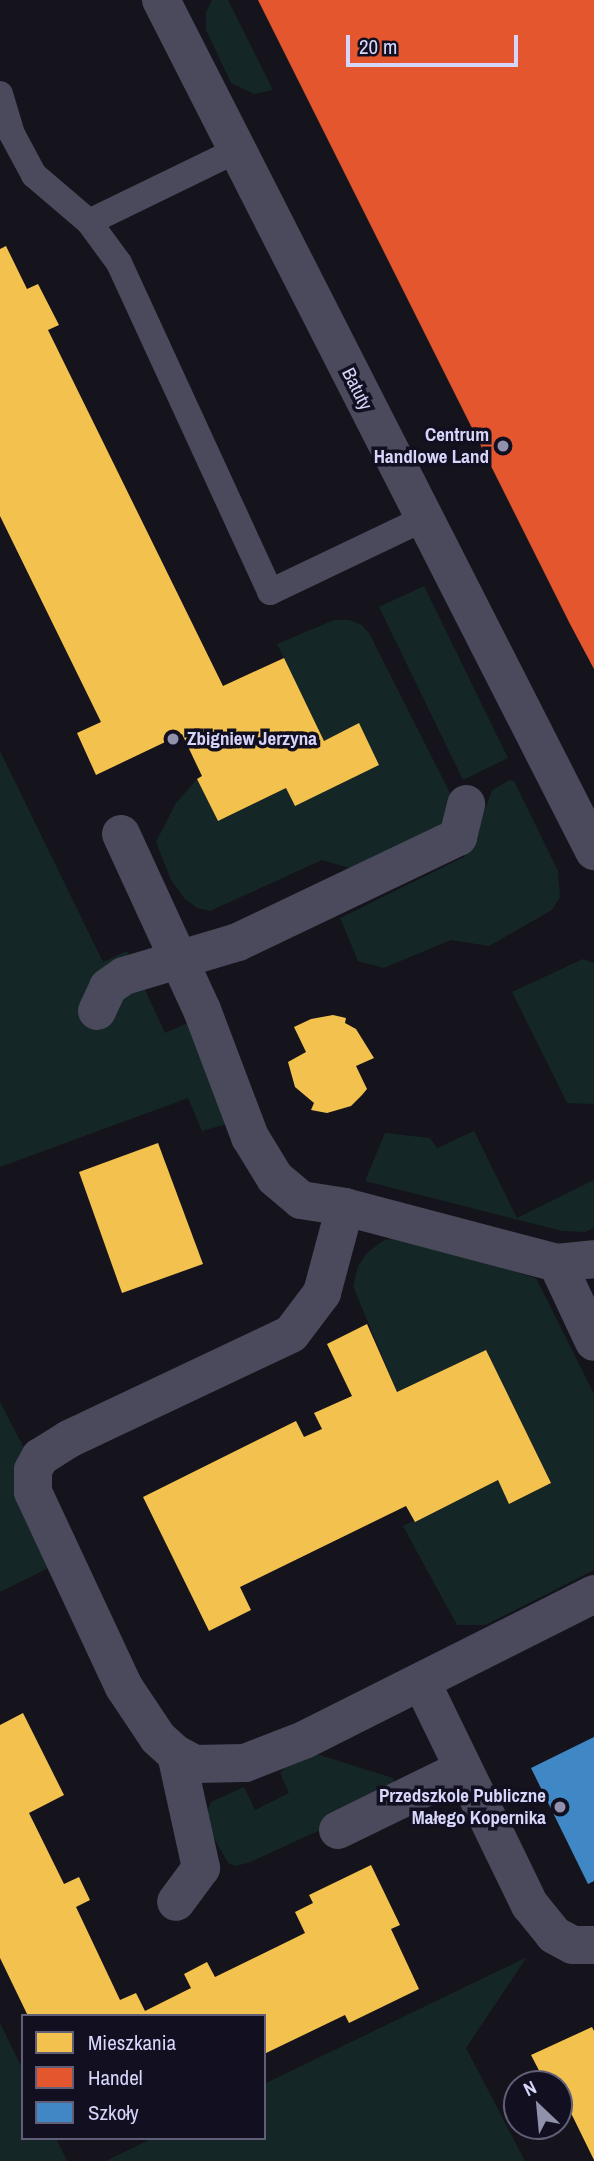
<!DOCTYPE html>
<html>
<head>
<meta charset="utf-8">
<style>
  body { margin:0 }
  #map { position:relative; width:594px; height:2161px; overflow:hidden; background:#15141c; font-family:"Archivo Narrow",sans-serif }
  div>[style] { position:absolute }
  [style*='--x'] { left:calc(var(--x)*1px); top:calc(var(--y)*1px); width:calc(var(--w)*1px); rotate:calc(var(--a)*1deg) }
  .green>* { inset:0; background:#142626 }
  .homes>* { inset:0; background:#f2c14e }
  .shops>* { inset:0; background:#e4572e }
  .schools>* { inset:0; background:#3f88c5 }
  .lane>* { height:26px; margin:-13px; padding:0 13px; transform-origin:13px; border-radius:13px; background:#4a4a5c }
  .street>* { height:38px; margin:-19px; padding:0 19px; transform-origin:19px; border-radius:19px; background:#4a4a5c }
  .dots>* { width:19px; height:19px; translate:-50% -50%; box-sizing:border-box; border:4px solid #121020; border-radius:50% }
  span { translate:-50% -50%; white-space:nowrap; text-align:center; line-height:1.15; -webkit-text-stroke:7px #121020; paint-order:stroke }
  .street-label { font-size:19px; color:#d6d5fa }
  .poi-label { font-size:19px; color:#d6d5fa; font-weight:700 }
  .right { translate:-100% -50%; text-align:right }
  .left { translate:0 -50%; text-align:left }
  .legend { position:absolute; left:21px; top:2014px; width:245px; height:126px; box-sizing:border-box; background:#121020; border:2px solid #605f77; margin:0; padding:9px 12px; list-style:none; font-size:21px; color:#d6d5fa }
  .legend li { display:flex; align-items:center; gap:14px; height:35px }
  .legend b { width:35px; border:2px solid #605f77 }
  .north { position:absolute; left:503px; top:2070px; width:70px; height:70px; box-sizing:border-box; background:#121020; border:2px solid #605f77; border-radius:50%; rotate:334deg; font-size:19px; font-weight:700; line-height:28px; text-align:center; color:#d6d5fa }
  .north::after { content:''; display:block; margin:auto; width:24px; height:32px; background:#9291ac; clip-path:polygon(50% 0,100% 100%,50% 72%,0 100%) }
  .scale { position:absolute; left:346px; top:35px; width:172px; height:32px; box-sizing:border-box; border:4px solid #d6d5fa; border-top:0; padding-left:9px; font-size:21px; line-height:24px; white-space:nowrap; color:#d6d5fa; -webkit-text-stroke:5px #121020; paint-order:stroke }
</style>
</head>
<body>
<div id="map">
  <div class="green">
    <div style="clip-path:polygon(212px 0,228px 0,273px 90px,254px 94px,231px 83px,206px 30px,206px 12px)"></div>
    <div style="clip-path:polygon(424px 586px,508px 758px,463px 780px,379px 607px)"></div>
    <div style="clip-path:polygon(334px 620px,349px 620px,362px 625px,369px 633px,453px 799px,447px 821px,359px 871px,322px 860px,210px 911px,197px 908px,184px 898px,171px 880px,156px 842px,176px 803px,197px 779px,218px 821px,286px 788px,324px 741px,277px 644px)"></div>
    <div style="clip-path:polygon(0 751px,103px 962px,127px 951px,165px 1033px,190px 1022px,230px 1123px,202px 1131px,188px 1098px,0 1167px)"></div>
    <div style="clip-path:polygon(510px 780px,514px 781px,558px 871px,560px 897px,552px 910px,489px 946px,451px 940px,384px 968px,358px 961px,340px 918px,464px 857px,475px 837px,492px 790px)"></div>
    <div style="clip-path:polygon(583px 959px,594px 963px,594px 1104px,567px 1103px,512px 992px)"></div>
    <div style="clip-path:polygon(474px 1131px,517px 1218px,594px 1180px,594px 1228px,585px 1232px,562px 1231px,365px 1181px,385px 1133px,430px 1138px,437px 1148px)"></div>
    <div style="clip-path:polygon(400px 1238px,536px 1278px,594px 1394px,594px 1570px,485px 1625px,457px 1625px,403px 1526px,498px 1480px,510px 1504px,551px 1483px,486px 1350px,397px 1392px,353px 1286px,358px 1266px,367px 1253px,384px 1240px)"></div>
    <div style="clip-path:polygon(0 1402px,79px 1553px,0 1592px)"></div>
    <div style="clip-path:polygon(310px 1752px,393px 1778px,394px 1783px,328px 1813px,332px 1820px,329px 1826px,248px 1863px,235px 1866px,228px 1863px,212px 1834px,207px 1812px,211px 1802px,244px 1787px,255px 1810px,289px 1793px,280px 1773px,295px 1758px)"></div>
    <div style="clip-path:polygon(527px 1957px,466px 2048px,525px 2161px,106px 2161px,153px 2138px,264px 2138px,264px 2084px)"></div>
    <div style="clip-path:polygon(0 2023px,23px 2070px,23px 2138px,56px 2138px,67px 2161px,0 2161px)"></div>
  </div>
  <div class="homes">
    <div style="clip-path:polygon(6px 246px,27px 289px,38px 284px,59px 325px,48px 330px,223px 686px,284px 658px,324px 741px,359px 723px,379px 765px,295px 806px,286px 788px,218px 821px,197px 779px,202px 776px,182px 734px,96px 775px,77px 733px,101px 722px,0 516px,0 249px)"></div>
    <div style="clip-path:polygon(333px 1015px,346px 1018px,345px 1023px,356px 1029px,374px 1058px,356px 1066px,367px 1089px,362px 1095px,351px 1106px,327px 1113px,311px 1110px,314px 1103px,295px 1087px,288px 1062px,306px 1052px,294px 1027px,311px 1019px)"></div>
    <div style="clip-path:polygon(158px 1143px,203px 1264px,122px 1293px,79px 1172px)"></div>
    <div style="clip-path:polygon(367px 1324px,397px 1392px,486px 1350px,551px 1483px,509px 1504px,498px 1480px,415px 1522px,406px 1506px,240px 1587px,251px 1610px,209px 1631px,143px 1497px,296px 1421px,304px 1437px,322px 1429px,314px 1413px,352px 1396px,327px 1344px)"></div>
    <div style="clip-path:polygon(23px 1713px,64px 1795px,29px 1813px,64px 1884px,79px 1877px,90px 1900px,76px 1907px,120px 2000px,136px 1993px,145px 2011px,191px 1988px,184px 1974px,207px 1962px,215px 1977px,305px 1933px,295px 1912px,313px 1903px,309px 1895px,371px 1865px,400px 1925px,391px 1929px,419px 1989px,349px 2023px,345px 2015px,264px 2054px,264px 2016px,28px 2016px,0 1958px,0 1725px)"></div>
    <div style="clip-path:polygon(592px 2027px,594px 2031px,594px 2160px,569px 2109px,559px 2112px,559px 2084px,546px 2084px,531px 2055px)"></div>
  </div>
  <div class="shops">
    <div style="clip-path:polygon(258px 0,594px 0,594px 669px,570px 624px)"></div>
  </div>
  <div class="schools">
    <div style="clip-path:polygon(594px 1737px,594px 1881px,588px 1884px,531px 1768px)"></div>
  </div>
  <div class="lane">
    <div style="--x:0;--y:94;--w:42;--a:73.3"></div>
    <div style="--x:12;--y:134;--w:47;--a:61.8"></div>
    <div style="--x:34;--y:175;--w:72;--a:40.5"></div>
    <div style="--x:89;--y:222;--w:51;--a:53.8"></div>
    <div style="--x:119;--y:263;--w:362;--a:65.3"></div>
    <div style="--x:270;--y:592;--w:170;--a:-25.5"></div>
    <div style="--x:89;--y:222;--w:165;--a:-25.9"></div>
  </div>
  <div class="street">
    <div style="--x:161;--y:0;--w:955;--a:63.03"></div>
    <div style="--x:121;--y:834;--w:194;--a:65.3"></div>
    <div style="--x:202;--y:1010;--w:136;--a:69.3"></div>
    <div style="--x:250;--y:1137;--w:48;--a:58.6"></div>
    <div style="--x:275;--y:1178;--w:34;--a:40"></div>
    <div style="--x:301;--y:1200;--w:45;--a:9"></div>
    <div style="--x:345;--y:1207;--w:219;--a:14.8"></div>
    <div style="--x:557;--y:1263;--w:37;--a:-6"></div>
    <div style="--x:97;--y:1011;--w:26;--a:-65"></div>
    <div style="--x:108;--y:987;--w:19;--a:-35"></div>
    <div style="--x:124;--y:976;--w:119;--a:-16.6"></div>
    <div style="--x:238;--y:942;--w:244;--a:-25.5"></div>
    <div style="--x:458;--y:837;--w:34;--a:-76"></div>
    <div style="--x:345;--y:1207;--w:89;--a:105"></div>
    <div style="--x:322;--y:1293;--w:51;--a:127.1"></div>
    <div style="--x:291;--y:1334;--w:246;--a:154.7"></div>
    <div style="--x:69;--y:1439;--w:34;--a:148"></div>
    <div style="--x:40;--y:1457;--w:15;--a:118"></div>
    <div style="--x:33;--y:1470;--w:22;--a:90"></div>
    <div style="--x:33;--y:1492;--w:215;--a:65"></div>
    <div style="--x:124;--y:1687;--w:61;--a:56.3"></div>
    <div style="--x:158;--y:1738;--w:24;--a:42"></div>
    <div style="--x:176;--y:1754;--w:21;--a:28"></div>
    <div style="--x:195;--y:1764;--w:50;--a:-1.1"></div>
    <div style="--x:245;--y:1763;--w:63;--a:-21.3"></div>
    <div style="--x:304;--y:1740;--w:325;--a:-26.7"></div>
    <div style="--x:557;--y:1263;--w:87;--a:64.9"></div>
    <div style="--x:422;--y:1683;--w:247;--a:64.1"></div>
    <div style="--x:530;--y:1905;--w:38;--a:51"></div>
    <div style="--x:554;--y:1935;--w:21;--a:28"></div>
    <div style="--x:573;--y:1945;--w:21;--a:0"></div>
    <div style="--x:176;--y:1754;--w:117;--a:77.6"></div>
    <div style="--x:201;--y:1868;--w:42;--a:126.3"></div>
    <div style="--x:338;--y:1830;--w:139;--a:-26"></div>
  </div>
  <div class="dots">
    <div style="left:503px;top:446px;background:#9291ac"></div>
    <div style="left:173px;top:739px;background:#9291ac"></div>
    <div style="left:560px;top:1807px;background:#9291ac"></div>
  </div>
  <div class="street-label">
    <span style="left:357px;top:389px;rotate:63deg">Batuty</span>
  </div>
  <div class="poi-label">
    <span class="right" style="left:489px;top:446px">Centrum<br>Handlowe Land</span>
    <span class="left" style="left:187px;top:739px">Zbigniew Jerzyna</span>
    <span class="right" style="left:546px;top:1807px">Przedszkole Publiczne<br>Małego Kopernika</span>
  </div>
  <ul class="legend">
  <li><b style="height:19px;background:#f2c14e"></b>Mieszkania</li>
  <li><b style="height:19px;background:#e4572e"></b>Handel</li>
  <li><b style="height:19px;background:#3f88c5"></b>Szkoły</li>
  </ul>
  <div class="north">N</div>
  <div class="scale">20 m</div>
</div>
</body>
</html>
